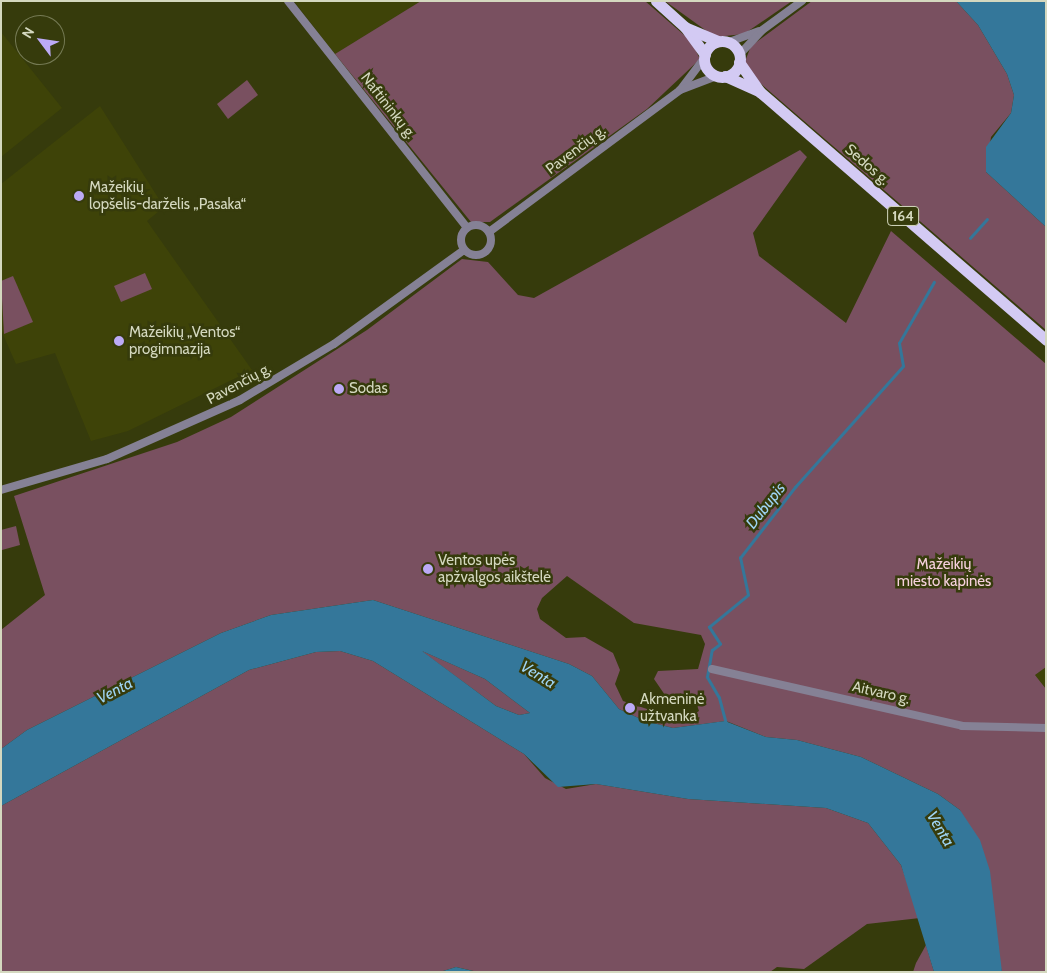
<!DOCTYPE html>
<html>
<head>
<meta charset="utf-8">
<style>
  body { margin:0 }
  #map { position:relative; width:1047px; height:973px; overflow:hidden; background:#363b0c; font-family:Cabin,sans-serif }
  div>[style] { position:absolute }
  [style*='--x'] { left:calc(var(--x)*1px); top:calc(var(--y)*1px); width:calc(var(--w)*1px); rotate:calc(var(--a)*1deg) }
  .built>* { inset:0; background:#3e4308 }
  .green>* { inset:0; background:#795060 }
  .water>* { inset:0; background:#34779a }
  .stream>* { height:2.5px; margin:-1.25px; padding:0 1.25px; transform-origin:1.25px; border-radius:1.25px; background:#34779a }
  .minor>* { height:8px; margin:-4px; padding:0 4px; transform-origin:4px; border-radius:4px; background:#858195 }
  .minor>.ring { margin:-4px; padding:0; box-sizing:content-box; background:none; border:8px solid #858195; border-radius:50% }
  .primary>* { height:11px; margin:-5.5px; padding:0 5.5px; transform-origin:5.5px; border-radius:5.5px; background:#d3caf3 }
  .primary>.ring { margin:-5.5px; padding:0; box-sizing:content-box; background:none; border:11px solid #d3caf3; border-radius:50% }
  .dots>* { width:14px; height:14px; translate:-50% -50%; box-sizing:border-box; border:2px solid #363b0c; border-radius:50% }
  span { translate:-50% -50%; white-space:nowrap; text-align:center; line-height:1.15; -webkit-text-stroke:5px #363b0c; paint-order:stroke }
  .shield-label span { padding:1px 4px; background:#363b0c; border:1px solid; border-radius:4px; -webkit-text-stroke-width:0 }
  .shield-label { font-size:14px; color:#d4d8bf; font-weight:700 }
  .street-label { font-size:15px; color:#d4d8bf }
  .poi-label { font-size:15px; color:#d4d8bf }
  .left { translate:0 -50%; text-align:left }
  .park-label { font-size:15px; color:#f6d0dd }
  .water-label { font-size:16px; color:#9fd4f3; font-style:italic }
  .frame { position:absolute; inset:0; border:2px solid #d4d8bf; pointer-events:none }
  .north { position:absolute; left:15px; top:15px; width:50px; height:50px; box-sizing:border-box; background:#363b0c; border:1px solid #757a54; border-radius:50%; rotate:301deg; font-size:14px; font-weight:700; line-height:20px; text-align:center; color:#d4d8bf }
  .north::after { content:''; display:block; margin:auto; width:18px; height:22px; background:#bcaaf6; clip-path:polygon(50% 0,100% 100%,50% 72%,0 100%) }
</style>
</head>
<body>
<div id="map">
  <div class="built">
    <div style="clip-path:polygon(294px 1px,421px 1px,335px 54px)"></div>
    <div style="clip-path:polygon(1px 32px,62px 108px,1px 157px)"></div>
    <div style="clip-path:polygon(100px 106px,164px 207px,147px 221px,252px 370px,128px 431px,91px 441px,55px 353px,16px 364px,1px 330px,1px 184px)"></div>
    <div style="clip-path:polygon(1046px 667px,1046px 689px,1035px 675px)"></div>
  </div>
  <div class="green">
    <div style="clip-path:polygon(421px 1px,645px 1px,691px 41px,700px 59px,647px 109px,490px 222px,471px 222px,335px 54px)"></div>
    <div style="clip-path:polygon(665px 1px,792px 1px,744px 34px,715px 37px)"></div>
    <div style="clip-path:polygon(812px 1px,956px 1px,978px 25px,1007px 74px,1014px 95px,1011px 113px,991px 137px,986px 172px,1046px 227px,1046px 330px,752px 76px,744px 64px,751px 46px)"></div>
    <div style="clip-path:polygon(247px 80px,258px 95px,228px 119px,217px 104px)"></div>
    <div style="clip-path:polygon(evenodd,800px 150px,807px 157px,753px 233px,759px 256px,846px 323px,891px 231px,1046px 364px,1046px 667px,1035px 675px,1046px 689px,1046px 972px,1002px 972px,960px 810px,938px 794px,861px 757px,797px 740px,766px 737px,726px 721px,673px 728px,645px 721px,619px 709px,592px 676px,569px 664px,373px 600px,271px 615px,221px 633px,27px 730px,1px 749px,1px 630px,45px 595px,14px 496px,177px 442px,231px 417px,367px 330px,462px 259px,488px 262px,518px 295px,534px 298px,800px 150px,567px 576px,634px 623px,701px 635px,705px 644px,698px 669px,658px 671px,654px 679px,667px 698px,697px 705px,699px 711px,688px 718px,674px 718px,623px 701px,615px 684px,620px 670px,613px 653px,585px 637px,566px 638px,540px 619px,537px 609px,542px 598px,567px 576px)"></div>
    <div style="clip-path:polygon(145px 273px,152px 289px,121px 302px,114px 286px)"></div>
    <div style="clip-path:polygon(13px 276px,33px 322px,4px 334px,1px 281px)"></div>
    <div style="clip-path:polygon(16px 526px,20px 545px,2px 550px,1px 530px)"></div>
    <div style="clip-path:polygon(420px 650px,485px 679px,530px 713px,519px 715px,496px 706px)"></div>
    <div style="clip-path:polygon(340px 651px,373px 661px,524px 754px,545px 778px,566px 789px,596px 784px,688px 799px,826px 808px,868px 823px,901px 865px,920px 918px,867px 924px,804px 969px,777px 967px,770px 972px,478px 972px,456px 967px,440px 972px,1px 972px,1px 806px,249px 670px,316px 652px)"></div>
    <div style="clip-path:polygon(926px 945px,934px 972px,913px 972px,916px 963px)"></div>
  </div>
  <div class="water">
    <div style="clip-path:polygon(956px 1px,1046px 1px,1046px 227px,986px 172px,986px 147px,1011px 113px,1014px 95px,1007px 74px,978px 25px)"></div>
    <div style="clip-path:polygon(evenodd,373px 600px,569px 664px,592px 676px,619px 709px,645px 721px,673px 728px,725px 721px,766px 737px,797px 740px,861px 757px,938px 794px,960px 810px,980px 840px,990px 871px,1002px 972px,934px 972px,901px 865px,868px 823px,826px 808px,688px 799px,596px 784px,558px 787px,524px 754px,373px 661px,340px 651px,316px 652px,249px 670px,1px 806px,1px 749px,27px 730px,221px 633px,271px 615px,373px 600px,422px 651px,485px 679px,530px 713px,519px 715px,496px 706px,422px 651px)"></div>
    <div style="clip-path:polygon(456px 967px,473px 971px,478px 972px,440px 972px)"></div>
  </div>
  <div class="stream">
    <div style="--x:970;--y:238;--w:25;--a:-48"></div>
    <div style="--x:726;--y:724;--w:27;--a:-105"></div>
    <div style="--x:719;--y:698;--w:24;--a:-120"></div>
    <div style="--x:707;--y:677;--w:27;--a:-80"></div>
    <div style="--x:712;--y:650;--w:10;--a:-37"></div>
    <div style="--x:720;--y:644;--w:20;--a:-123"></div>
    <div style="--x:709;--y:627;--w:50;--a:-39.4"></div>
    <div style="--x:748;--y:595;--w:38;--a:-102"></div>
    <div style="--x:740;--y:558;--w:90;--a:-52.2"></div>
    <div style="--x:795;--y:487;--w:162;--a:-48.2"></div>
    <div style="--x:903;--y:366;--w:23;--a:-100"></div>
    <div style="--x:899;--y:343;--w:70;--a:-60.2"></div>
  </div>
  <div class="minor">
    <div style="--x:288;--y:1;--w:289;--a:51.7"></div>
    <div style="--x:729;--y:42;--w:32;--a:-20"></div>
    <div style="--x:739;--y:55;--w:33;--a:-47"></div>
    <div style="--x:761;--y:31;--w:51;--a:-36.2"></div>
    <div style="--x:681;--y:89;--w:39;--a:-53"></div>
    <div class="ring" style="left:461px;top:225px;width:22px;height:22px"></div>
    <div style="--x:489;--y:232;--w:238;--a:-36.6"></div>
    <div style="--x:680;--y:90;--w:40;--a:-21"></div>
    <div style="--x:1;--y:490;--w:110;--a:-16.3"></div>
    <div style="--x:107;--y:459;--w:145;--a:-23.9"></div>
    <div style="--x:240;--y:400;--w:109;--a:-30.8"></div>
    <div style="--x:334;--y:344;--w:160;--a:-35.9"></div>
    <div style="--x:712;--y:669;--w:256;--a:12.8"></div>
    <div style="--x:962;--y:726;--w:84;--a:1.4"></div>
  </div>
  <div class="primary">
    <div style="--x:656;--y:1;--w:39;--a:42"></div>
    <div style="--x:685;--y:27;--w:34;--a:54"></div>
    <div style="--x:687;--y:28;--w:33;--a:23"></div>
    <div class="ring" style="left:704px;top:41px;width:25px;height:25px"></div>
    <div style="--x:739;--y:62;--w:37;--a:55"></div>
    <div style="--x:760;--y:92;--w:379;--a:40.9"></div>
    <div style="--x:725;--y:76;--w:36;--a:24"></div>
  </div>
  <div class="dots">
    <div style="left:79px;top:196px;background:#bcaaf6"></div>
    <div style="left:119px;top:341px;background:#bcaaf6"></div>
    <div style="left:339px;top:389px;background:#bcaaf6"></div>
    <div style="left:428px;top:569px;background:#bcaaf6"></div>
    <div style="left:630px;top:708px;background:#bcaaf6"></div>
  </div>
  <div class="shield-label">
    <span style="left:903px;top:216px">164</span>
  </div>
  <div class="street-label">
    <span style="left:388px;top:106px;rotate:52deg">Naftininkų g.</span>
    <span style="left:576px;top:150px;rotate:-37deg">Pavenčių g.</span>
    <span style="left:867px;top:165px;rotate:41deg">Sedos g.</span>
    <span style="left:239px;top:384px;rotate:-28deg">Pavenčių g.</span>
    <span style="left:881px;top:693px;rotate:13deg">Aitvaro g.</span>
  </div>
  <div class="poi-label">
    <span class="left" style="left:89px;top:196px">Mažeikių<br>lopšelis-darželis „Pasaka“</span>
    <span class="left" style="left:129px;top:341px">Mažeikių „Ventos“<br>progimnazija</span>
    <span class="left" style="left:349px;top:389px">Sodas</span>
    <span class="left" style="left:438px;top:569px">Ventos upės<br>apžvalgos aikštelė</span>
    <span class="left" style="left:640px;top:708px">Akmeninė<br>užtvanka</span>
  </div>
  <div class="park-label">
    <span style="left:944px;top:573px">Mažeikių<br>miesto kapinės</span>
  </div>
  <div class="water-label">
    <span style="left:766px;top:506px;rotate:-52deg">Dubupis</span>
    <span style="left:538px;top:675px;rotate:31deg">Venta</span>
    <span style="left:115px;top:691px;rotate:-28deg">Venta</span>
    <span style="left:940px;top:829px;rotate:59deg">Venta</span>
  </div>
  <div class="frame"></div>
  <div class="north">N</div>
</div>
</body>
</html>
